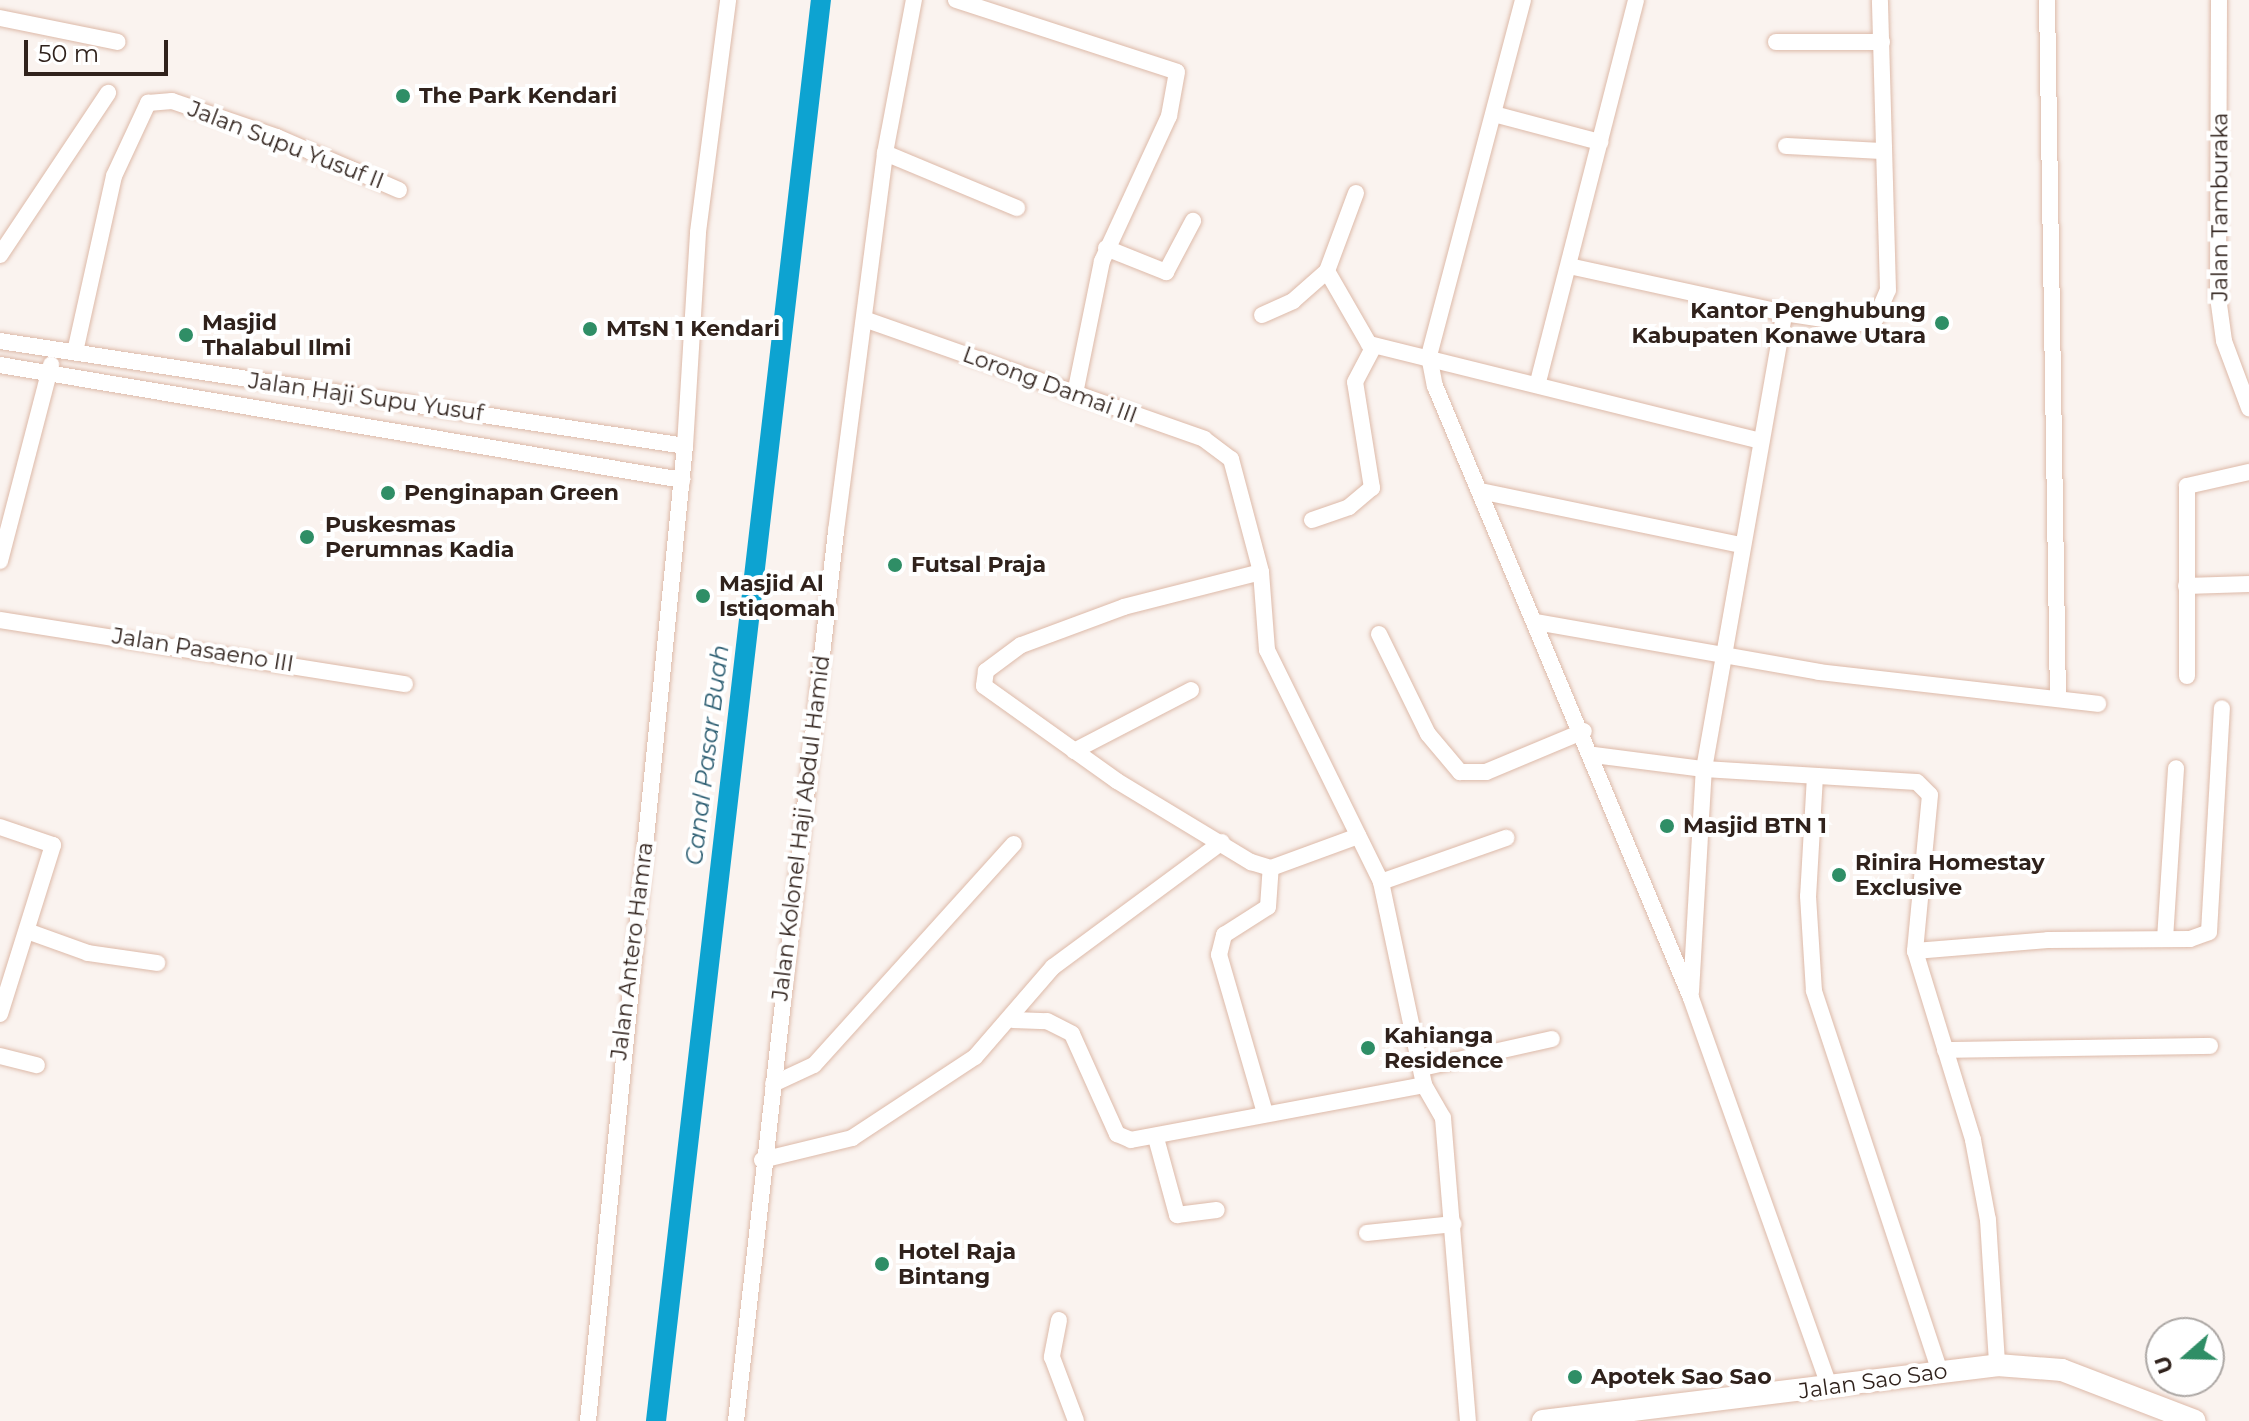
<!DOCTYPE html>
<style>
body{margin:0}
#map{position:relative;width:2249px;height:1421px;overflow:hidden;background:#faf3ef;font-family:Montserrat,sans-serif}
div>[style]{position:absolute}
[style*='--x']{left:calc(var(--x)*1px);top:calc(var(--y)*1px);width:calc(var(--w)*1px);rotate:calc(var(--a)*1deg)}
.canal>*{height:20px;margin:-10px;padding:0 10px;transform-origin:10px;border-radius:10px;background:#0da3d1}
.roads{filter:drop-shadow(0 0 2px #ddbaa9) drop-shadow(0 0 2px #ddbaa9)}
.street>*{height:16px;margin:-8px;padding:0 8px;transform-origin:8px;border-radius:8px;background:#fff}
.secondary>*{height:22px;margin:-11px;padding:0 11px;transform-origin:11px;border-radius:11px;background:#fff}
.dots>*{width:22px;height:22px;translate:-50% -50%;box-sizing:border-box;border:4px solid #fff;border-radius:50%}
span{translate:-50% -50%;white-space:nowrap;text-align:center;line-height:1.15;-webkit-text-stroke:8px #fff;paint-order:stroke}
.poi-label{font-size:22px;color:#30221c;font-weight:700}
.left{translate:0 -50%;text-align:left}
.right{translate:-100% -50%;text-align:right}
.street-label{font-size:22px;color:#30221c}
.water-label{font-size:24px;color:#2c5e72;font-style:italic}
.north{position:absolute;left:2145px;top:1317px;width:80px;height:80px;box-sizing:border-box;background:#fff;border:2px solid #aca7a4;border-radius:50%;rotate:250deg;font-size:22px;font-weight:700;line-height:32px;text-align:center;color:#30221c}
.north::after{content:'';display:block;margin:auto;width:28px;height:36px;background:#2f8e66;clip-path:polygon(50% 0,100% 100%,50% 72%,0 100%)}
.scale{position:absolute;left:24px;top:40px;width:144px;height:36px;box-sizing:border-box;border:4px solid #30221c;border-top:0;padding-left:10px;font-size:24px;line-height:28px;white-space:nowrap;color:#30221c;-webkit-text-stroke:6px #fff;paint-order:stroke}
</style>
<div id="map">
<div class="canal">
<i style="--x:656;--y:1421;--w:1431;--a:-83.38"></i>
</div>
<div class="roads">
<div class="street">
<i style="--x:956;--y:0;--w:232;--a:18"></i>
<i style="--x:1177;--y:72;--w:45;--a:100.3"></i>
<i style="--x:1169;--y:116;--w:160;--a:114.8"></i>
<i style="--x:1102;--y:261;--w:136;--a:101.5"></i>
<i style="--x:1523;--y:0;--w:368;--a:104.8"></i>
<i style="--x:1429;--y:356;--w:31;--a:79"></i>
<i style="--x:1435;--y:386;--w:663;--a:67.3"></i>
<i style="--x:1691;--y:998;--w:414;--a:70.4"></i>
<i style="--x:2047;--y:0;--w:698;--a:89.1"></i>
<i style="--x:2219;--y:0;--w:297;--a:90.2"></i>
<i style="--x:2218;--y:297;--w:44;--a:82.2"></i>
<i style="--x:2224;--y:341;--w:72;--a:69.5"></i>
<i style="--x:0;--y:18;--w:120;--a:11.5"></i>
<i style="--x:1776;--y:42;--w:106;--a:0"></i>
<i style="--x:1494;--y:114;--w:110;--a:14.8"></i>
<i style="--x:1786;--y:146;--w:97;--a:3"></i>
<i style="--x:885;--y:153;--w:143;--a:22.6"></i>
<i style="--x:1356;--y:193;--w:83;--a:110.4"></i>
<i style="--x:1327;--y:271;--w:84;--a:60.1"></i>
<i style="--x:1369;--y:344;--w:404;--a:13.9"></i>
<i style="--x:1106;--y:248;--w:65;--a:21.8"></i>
<i style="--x:1166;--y:272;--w:58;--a:-62.1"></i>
<i style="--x:0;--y:255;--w:195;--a:-56.3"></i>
<i style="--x:1569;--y:266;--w:220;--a:12.3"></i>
<i style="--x:1784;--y:313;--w:73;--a:8.7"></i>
<i style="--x:1856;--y:324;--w:21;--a:-17"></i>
<i style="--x:1876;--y:318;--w:30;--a:-67"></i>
<i style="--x:1888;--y:290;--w:290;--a:-91.6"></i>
<i style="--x:1262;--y:315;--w:34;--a:-24"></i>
<i style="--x:1293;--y:301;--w:45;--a:-41.4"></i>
<i style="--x:864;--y:319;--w:361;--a:19.4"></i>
<i style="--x:1204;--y:439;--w:34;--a:37"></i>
<i style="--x:1231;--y:459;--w:117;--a:75.1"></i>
<i style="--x:1261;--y:572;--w:78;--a:85.6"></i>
<i style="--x:1267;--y:650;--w:258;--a:63.8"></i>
<i style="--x:1381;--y:882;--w:208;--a:78"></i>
<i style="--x:1424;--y:1085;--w:38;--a:60"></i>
<i style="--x:1443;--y:1118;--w:304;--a:85.3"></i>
<i style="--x:0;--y:341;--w:693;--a:8.71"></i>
<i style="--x:75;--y:352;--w:180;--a:-77.5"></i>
<i style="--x:114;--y:176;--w:81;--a:-65"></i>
<i style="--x:148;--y:103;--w:24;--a:-5"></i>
<i style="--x:172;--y:101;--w:111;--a:18.9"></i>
<i style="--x:277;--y:137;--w:133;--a:23.5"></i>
<i style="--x:0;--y:365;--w:692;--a:9.57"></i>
<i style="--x:1538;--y:382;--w:394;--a:-75.6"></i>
<i style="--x:1480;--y:491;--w:267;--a:11.7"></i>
<i style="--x:1312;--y:520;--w:39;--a:-19"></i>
<i style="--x:1349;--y:507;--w:30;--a:-40"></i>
<i style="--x:1372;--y:488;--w:107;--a:-99.1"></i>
<i style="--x:1355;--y:382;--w:41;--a:-62.2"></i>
<i style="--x:0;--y:561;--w:203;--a:-75.4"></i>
<i style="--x:1261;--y:572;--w:141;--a:165.7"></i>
<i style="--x:1124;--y:607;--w:110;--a:159.7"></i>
<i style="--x:1021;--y:645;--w:44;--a:143.4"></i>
<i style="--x:986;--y:671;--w:15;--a:98"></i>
<i style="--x:984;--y:686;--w:163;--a:35.5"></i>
<i style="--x:1117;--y:781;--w:157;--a:31.2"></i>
<i style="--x:1251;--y:862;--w:21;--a:17"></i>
<i style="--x:1271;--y:868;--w:93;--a:-20.2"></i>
<i style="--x:2186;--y:586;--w:63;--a:-1.8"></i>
<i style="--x:0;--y:620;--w:410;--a:9"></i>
<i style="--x:1536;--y:622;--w:287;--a:10"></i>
<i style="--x:1819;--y:672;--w:281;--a:6.5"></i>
<i style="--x:1379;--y:634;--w:111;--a:63.9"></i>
<i style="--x:1428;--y:734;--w:50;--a:49.9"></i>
<i style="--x:1460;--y:772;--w:26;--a:0"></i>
<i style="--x:1486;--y:772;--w:106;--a:-22.7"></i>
<i style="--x:2187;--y:676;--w:190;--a:-90"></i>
<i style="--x:2187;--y:486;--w:64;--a:-12.7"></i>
<i style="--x:1074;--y:751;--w:132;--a:-27.5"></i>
<i style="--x:1594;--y:755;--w:111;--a:7.3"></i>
<i style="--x:1704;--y:769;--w:213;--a:3.5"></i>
<i style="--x:1917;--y:782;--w:18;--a:45"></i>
<i style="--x:1930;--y:795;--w:157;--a:95.5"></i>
<i style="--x:1915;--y:951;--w:198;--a:72.9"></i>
<i style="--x:1973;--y:1140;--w:81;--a:79.4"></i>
<i style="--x:1988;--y:1220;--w:145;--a:86.4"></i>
<i style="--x:1815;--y:776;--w:120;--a:93.3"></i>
<i style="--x:1808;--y:896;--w:95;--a:86.4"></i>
<i style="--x:1814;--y:991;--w:401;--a:71.7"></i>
<i style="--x:0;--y:827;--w:56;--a:18.8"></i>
<i style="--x:53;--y:845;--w:177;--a:107.4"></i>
<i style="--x:1381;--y:882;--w:133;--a:-19.4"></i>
<i style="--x:27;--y:931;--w:65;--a:19.8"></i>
<i style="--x:88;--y:953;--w:70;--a:8.2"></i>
<i style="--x:2165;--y:939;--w:171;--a:-86.3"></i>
<i style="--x:1915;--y:951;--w:133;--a:-4.7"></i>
<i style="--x:2048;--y:940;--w:142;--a:-0.4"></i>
<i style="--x:2190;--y:939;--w:20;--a:-20"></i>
<i style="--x:2209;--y:932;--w:224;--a:-86.7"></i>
<i style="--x:1691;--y:992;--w:223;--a:-86.7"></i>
<i style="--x:1704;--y:769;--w:463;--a:-80"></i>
<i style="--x:1013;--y:1020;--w:34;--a:2"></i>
<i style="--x:1047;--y:1021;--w:28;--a:27"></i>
<i style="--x:1072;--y:1034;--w:110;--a:65.8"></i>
<i style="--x:1117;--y:1134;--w:15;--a:23"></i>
<i style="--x:1131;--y:1140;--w:298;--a:-10.6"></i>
<i style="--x:1945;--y:1050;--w:265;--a:-0.9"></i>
<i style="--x:0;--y:1056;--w:38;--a:14"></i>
<i style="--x:1422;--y:1068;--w:133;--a:-12.6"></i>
<i style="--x:773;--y:1084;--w:45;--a:-24.9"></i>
<i style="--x:814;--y:1065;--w:298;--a:-47.9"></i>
<i style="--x:1265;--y:1113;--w:165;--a:-106.2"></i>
<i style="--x:1219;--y:955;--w:21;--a:-76"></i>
<i style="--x:1224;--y:935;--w:52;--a:-32.5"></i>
<i style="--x:1268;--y:907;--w:39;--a:-86"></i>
<i style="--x:1156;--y:1138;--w:80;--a:74.7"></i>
<i style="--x:1177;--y:1215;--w:40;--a:-7.1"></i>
<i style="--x:762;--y:1160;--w:93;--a:-13.7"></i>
<i style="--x:852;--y:1138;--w:147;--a:-33.4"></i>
<i style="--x:975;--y:1057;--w:119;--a:-49.1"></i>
<i style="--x:1053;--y:967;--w:210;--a:-36.5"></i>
<i style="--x:1367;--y:1233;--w:87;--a:-5.9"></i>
<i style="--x:1059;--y:1320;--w:38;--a:101"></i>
<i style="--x:1052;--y:1357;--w:68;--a:69.4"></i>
<i style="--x:588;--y:1421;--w:980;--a:-84.32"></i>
<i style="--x:685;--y:446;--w:214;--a:-86.5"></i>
<i style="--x:698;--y:232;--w:234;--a:-82.6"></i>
<i style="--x:736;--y:1421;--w:896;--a:-83.59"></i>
<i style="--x:836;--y:531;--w:381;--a:-82.6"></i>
<i style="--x:885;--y:153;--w:156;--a:-79.3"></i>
</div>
<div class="secondary">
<i style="--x:1543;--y:1421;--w:457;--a:-7"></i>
<i style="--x:1997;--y:1365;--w:65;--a:4.4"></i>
<i style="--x:2062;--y:1370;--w:142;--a:21"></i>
</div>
</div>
<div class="dots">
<i style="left:403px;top:96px;background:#2f8e66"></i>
<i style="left:1942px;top:323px;background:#2f8e66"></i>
<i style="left:590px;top:329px;background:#2f8e66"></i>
<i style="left:186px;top:335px;background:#2f8e66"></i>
<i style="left:388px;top:493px;background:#2f8e66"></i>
<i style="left:307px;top:537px;background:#2f8e66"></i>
<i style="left:895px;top:565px;background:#2f8e66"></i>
<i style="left:703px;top:596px;background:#2f8e66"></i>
<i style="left:1667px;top:826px;background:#2f8e66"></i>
<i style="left:1839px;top:875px;background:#2f8e66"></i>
<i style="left:1368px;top:1048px;background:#2f8e66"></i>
<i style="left:882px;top:1264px;background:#2f8e66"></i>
<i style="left:1575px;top:1377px;background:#2f8e66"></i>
</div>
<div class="poi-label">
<span class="left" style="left:419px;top:96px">The Park Kendari</span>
<span class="right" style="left:1926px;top:323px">Kantor Penghubung<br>Kabupaten Konawe Utara</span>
<span class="left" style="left:202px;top:335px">Masjid<br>Thalabul Ilmi</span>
<span class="left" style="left:606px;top:329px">MTsN 1 Kendari</span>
<span class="left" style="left:404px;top:493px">Penginapan Green</span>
<span class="left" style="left:325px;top:537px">Puskesmas<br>Perumnas Kadia</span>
<span class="left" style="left:911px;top:565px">Futsal Praja</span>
<span class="left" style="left:719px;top:596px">Masjid Al<br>Istiqomah</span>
<span class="left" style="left:1683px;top:826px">Masjid BTN 1</span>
<span class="left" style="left:1855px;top:875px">Rinira Homestay<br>Exclusive</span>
<span class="left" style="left:1384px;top:1048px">Kahianga<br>Residence</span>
<span class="left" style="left:898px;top:1264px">Hotel Raja<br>Bintang</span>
<span class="left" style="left:1591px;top:1377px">Apotek Sao Sao</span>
</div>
<div class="street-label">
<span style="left:286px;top:145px;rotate:21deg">Jalan Supu Yusuf II</span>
<span style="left:2220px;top:207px;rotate:-90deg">Jalan Tamburaka</span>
<span style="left:1050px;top:385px;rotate:20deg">Lorong Damai III</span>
<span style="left:366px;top:397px;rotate:8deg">Jalan Haji Supu Yusuf</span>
<span style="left:203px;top:650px;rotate:9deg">Jalan Pasaeno III</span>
<span style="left:801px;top:828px;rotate:-83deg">Jalan Kolonel Haji Abdul Hamid</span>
<span style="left:632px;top:951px;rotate:-83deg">Jalan Antero Hamra</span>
<span style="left:1873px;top:1381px;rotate:-8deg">Jalan Sao Sao</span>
</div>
<div class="water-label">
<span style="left:707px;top:755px;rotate:-83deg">Canal Pasar Buah</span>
</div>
<div class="north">U</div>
<div class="scale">50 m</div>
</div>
